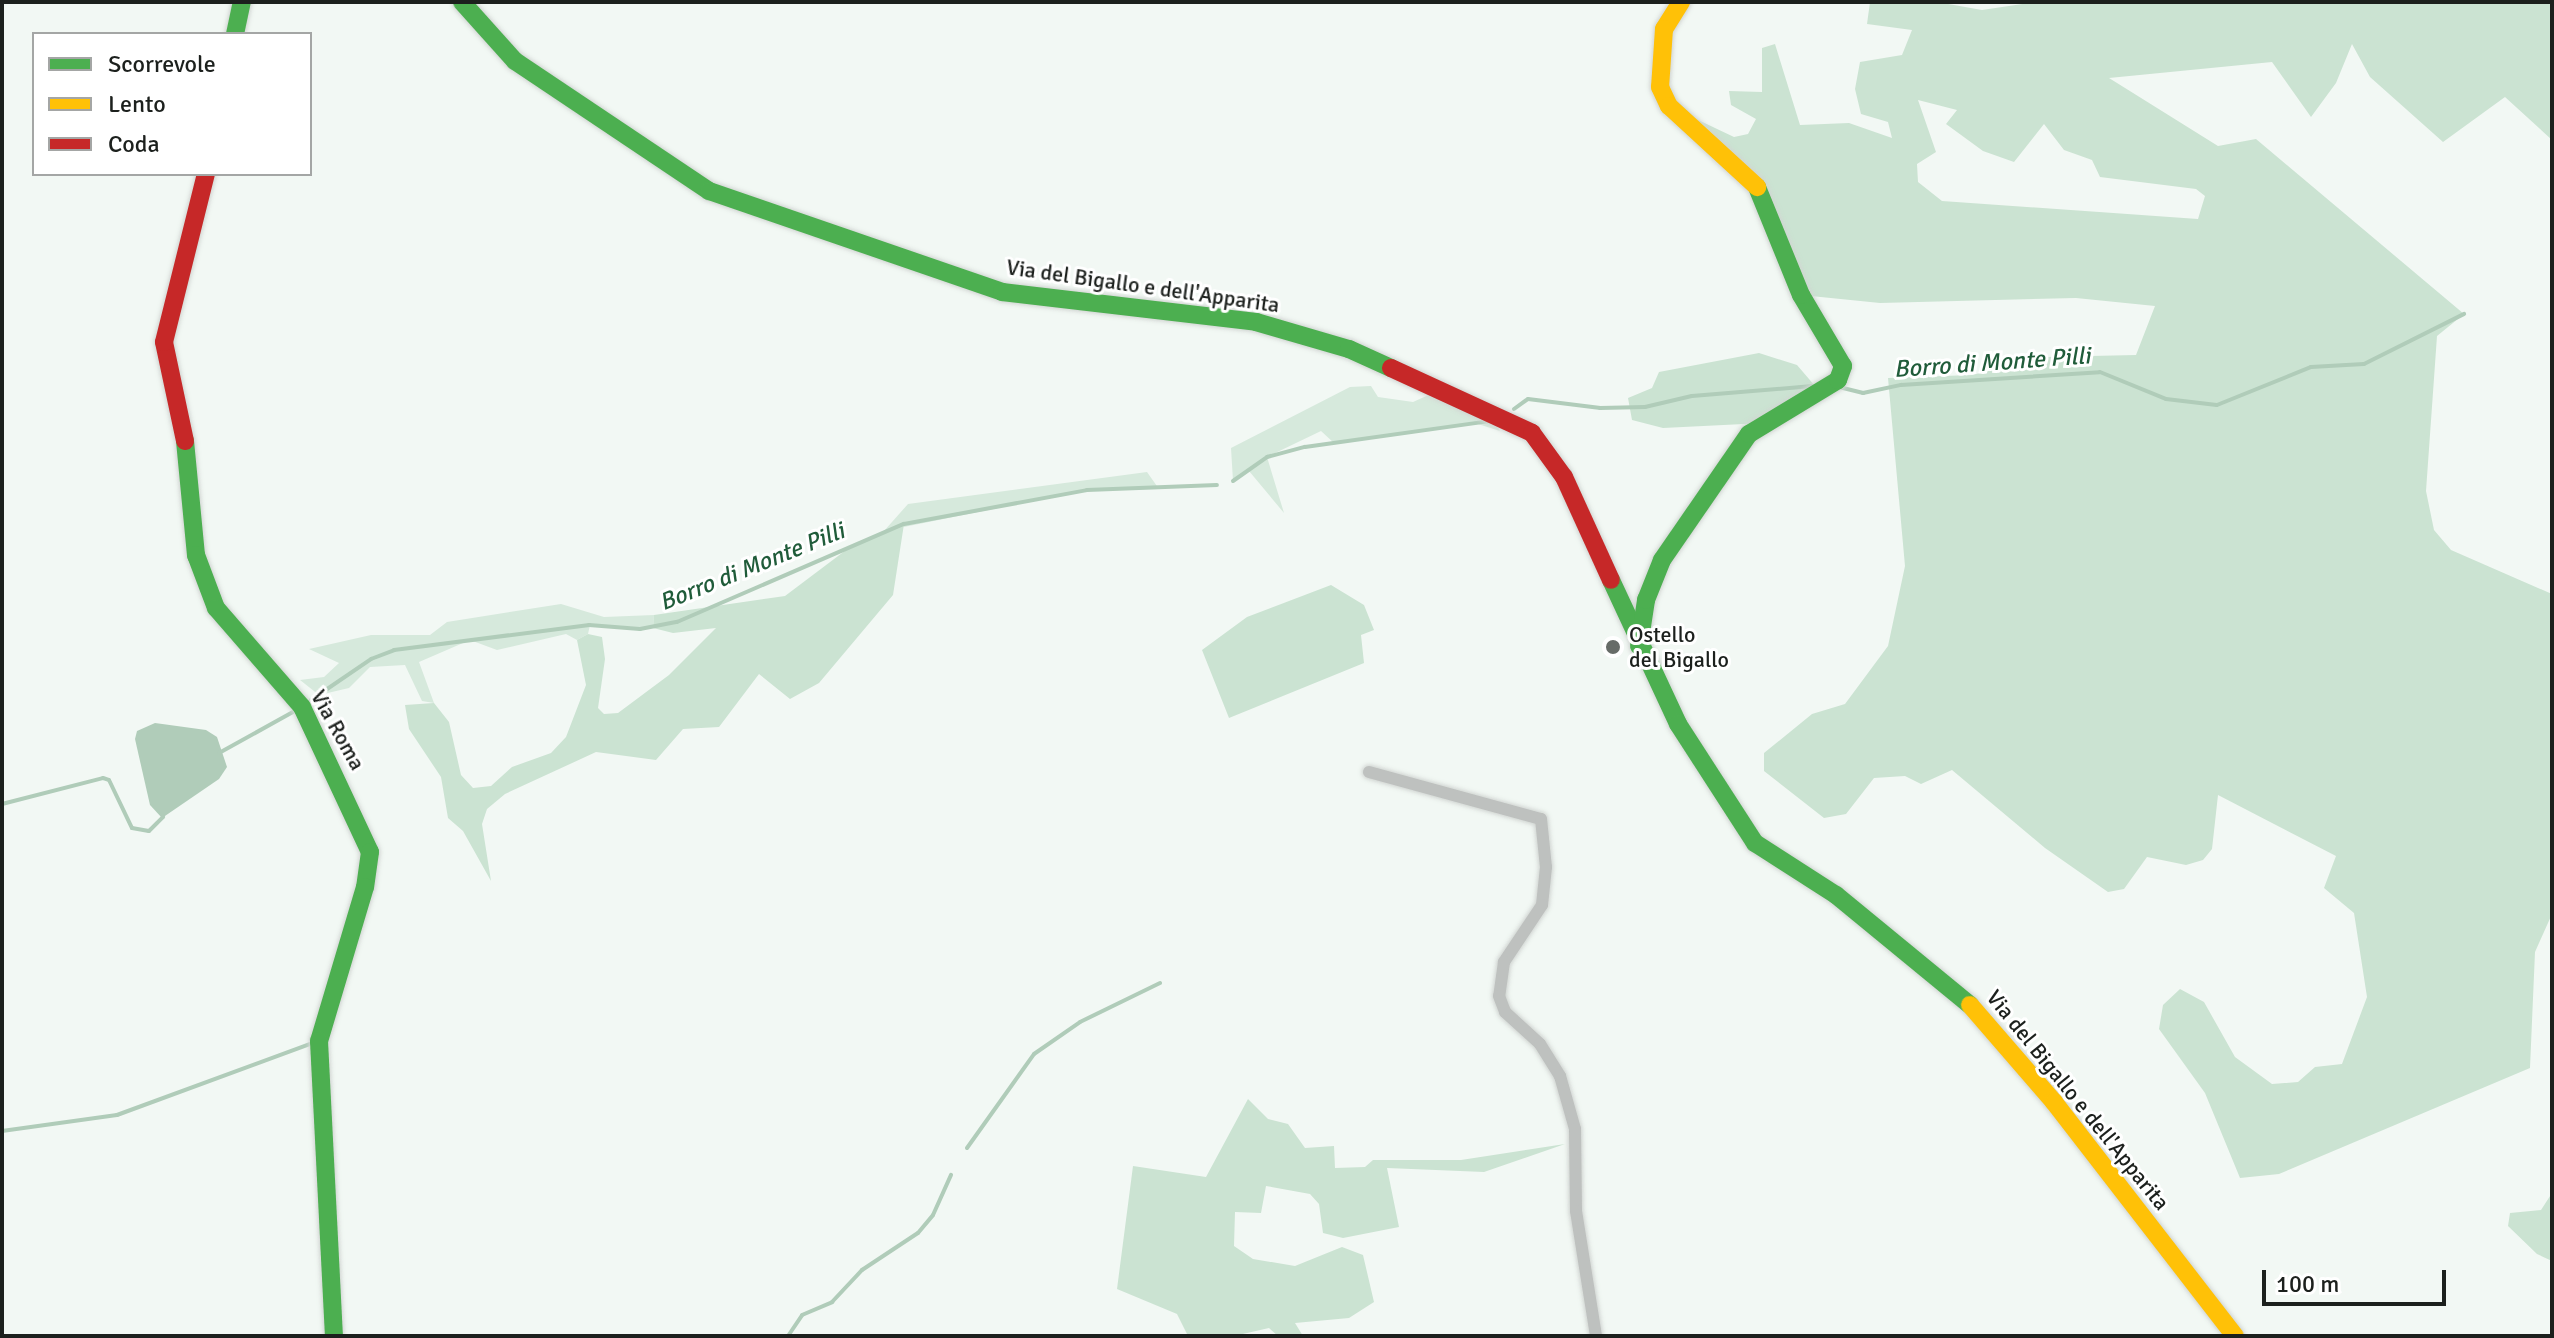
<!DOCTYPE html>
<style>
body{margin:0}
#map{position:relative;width:2554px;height:1338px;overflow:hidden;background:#f2f8f4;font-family:Signika,sans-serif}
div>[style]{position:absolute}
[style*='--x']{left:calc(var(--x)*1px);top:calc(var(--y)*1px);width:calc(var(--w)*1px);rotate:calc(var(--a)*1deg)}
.green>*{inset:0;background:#d6e9dc}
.forest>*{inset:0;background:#cbe3d2}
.water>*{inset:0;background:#b0ccb9}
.stream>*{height:4px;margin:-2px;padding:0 2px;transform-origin:2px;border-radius:2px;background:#b0ccb9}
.roads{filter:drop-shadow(0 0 2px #d1d5d2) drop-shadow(0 0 2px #d1d5d2)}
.street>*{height:12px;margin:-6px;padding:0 6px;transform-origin:6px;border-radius:6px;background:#bec1bf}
.fast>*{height:18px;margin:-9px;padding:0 9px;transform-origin:9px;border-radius:9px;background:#4caf50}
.slow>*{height:18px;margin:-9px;padding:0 9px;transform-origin:9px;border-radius:9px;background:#ffc107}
.jam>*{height:18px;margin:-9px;padding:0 9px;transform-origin:9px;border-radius:9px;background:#c62828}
.dots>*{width:22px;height:22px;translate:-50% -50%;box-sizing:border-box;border:4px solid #fff;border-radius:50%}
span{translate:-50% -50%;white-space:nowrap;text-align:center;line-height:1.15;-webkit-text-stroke:6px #fff;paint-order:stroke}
.street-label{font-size:22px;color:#1c201d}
.poi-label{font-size:22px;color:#1c201d}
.left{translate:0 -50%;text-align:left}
.water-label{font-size:24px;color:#205c3a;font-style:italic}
.frame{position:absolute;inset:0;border:4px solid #1c201d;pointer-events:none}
.legend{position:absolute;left:32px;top:32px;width:280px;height:144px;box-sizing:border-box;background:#fff;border:2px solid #a4a6a5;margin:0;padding:10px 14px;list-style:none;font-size:24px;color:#1c201d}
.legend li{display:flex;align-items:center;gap:16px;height:40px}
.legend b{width:40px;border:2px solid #a4a6a5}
.scale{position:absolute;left:2262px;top:1270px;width:184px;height:36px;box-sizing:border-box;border:4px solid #1c201d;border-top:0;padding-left:10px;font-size:24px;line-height:28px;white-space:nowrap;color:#1c201d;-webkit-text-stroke:6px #fff;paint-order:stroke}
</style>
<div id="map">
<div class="green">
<i style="clip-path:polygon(1371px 386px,1378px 397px,1413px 402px,1433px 393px,1495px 423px,1500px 431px,1478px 424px,1334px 443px,1321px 431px,1267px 457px,1284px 513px,1249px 471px,1233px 481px,1231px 448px,1350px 387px)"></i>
<i style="clip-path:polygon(1147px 472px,1159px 489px,1087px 490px,884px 531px,908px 504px)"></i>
<i style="clip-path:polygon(561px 604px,604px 617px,654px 615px,653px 628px,590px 625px,588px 634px,577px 640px,566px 634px,497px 650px,470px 640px,419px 662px,434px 703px,422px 701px,405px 665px,370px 667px,349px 688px,319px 695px,300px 680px,324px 677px,339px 663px,309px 649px,371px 635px,430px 635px,447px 622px)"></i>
</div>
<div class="forest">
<i style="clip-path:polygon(evenodd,1870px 2px,1937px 2px,1982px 10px,2036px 2px,2552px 2px,2552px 140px,2505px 97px,2443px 142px,2370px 77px,2352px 44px,2336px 83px,2311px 117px,2272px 62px,2109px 78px,2218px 146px,2256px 139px,2464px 314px,2437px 336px,2426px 491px,2434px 530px,2451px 550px,2552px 594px,2552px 914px,2535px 952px,2530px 1068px,2279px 1174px,2240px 1178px,2205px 1093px,2159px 1029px,2163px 1005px,2180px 989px,2204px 1002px,2235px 1057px,2272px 1084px,2298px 1082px,2315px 1067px,2342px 1064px,2367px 997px,2354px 913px,2324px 888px,2336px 856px,2218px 795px,2212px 849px,2203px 860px,2186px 865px,2147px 857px,2124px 889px,2108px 892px,2045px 848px,1952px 770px,1921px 784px,1905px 776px,1874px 778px,1846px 814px,1824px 818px,1764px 771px,1764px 753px,1812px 714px,1845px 704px,1888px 646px,1905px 566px,1888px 378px,1972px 375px,2045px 357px,2136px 355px,2155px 306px,2076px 298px,1880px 303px,1801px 295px,1763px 192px,1696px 119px,1734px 137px,1748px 134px,1756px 119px,1731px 105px,1729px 91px,1762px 92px,1762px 48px,1775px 44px,1800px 125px,1849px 123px,1892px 138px,1888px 122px,1861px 114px,1855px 89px,1860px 62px,1902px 55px,1912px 30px,1867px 24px,1870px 2px,1918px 100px,1957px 110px,1946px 124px,1983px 151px,2014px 162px,2044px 124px,2064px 150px,2092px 160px,2100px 177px,2196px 189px,2205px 196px,2198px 219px,1942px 201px,1918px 182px,1917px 164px,1936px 152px,1918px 100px)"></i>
<i style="clip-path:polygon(1759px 353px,1797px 365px,1815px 386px,1764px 423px,1663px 428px,1632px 420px,1628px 398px,1652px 388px,1659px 372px)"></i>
<i style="clip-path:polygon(904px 524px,893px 595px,819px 683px,790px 699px,759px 674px,719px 727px,683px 729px,656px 760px,596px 752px,505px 794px,487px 809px,482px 824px,491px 881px,463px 831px,448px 818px,441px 777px,409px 729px,405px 705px,434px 703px,449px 722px,461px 775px,473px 788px,491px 786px,512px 767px,551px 753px,566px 737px,586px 685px,577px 640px,588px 634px,602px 637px,605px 659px,598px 708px,604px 714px,618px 713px,669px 675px,716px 628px,673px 633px,653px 628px,654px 615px,785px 596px,850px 547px)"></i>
<i style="clip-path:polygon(1331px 585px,1364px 605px,1374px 630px,1361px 635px,1364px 663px,1229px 718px,1202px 650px,1247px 617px)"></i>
<i style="clip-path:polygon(1248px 1099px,1268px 1119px,1288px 1124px,1305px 1148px,1334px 1146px,1335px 1168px,1365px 1167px,1373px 1160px,1461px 1160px,1565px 1144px,1484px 1172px,1387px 1168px,1399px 1227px,1343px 1238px,1323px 1233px,1319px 1204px,1310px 1194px,1266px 1186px,1261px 1213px,1235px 1212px,1234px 1246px,1253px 1259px,1295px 1266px,1342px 1247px,1363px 1255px,1374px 1302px,1349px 1318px,1295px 1323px,1303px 1336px,1278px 1336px,1269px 1328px,1234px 1336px,1188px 1336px,1177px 1314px,1117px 1289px,1133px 1166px,1206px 1177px)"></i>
<i style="clip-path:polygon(2552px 1193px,2552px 1261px,2537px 1254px,2508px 1226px,2510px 1213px,2541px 1210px)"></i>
</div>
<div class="water">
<i style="clip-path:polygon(155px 723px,206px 730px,217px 737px,227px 767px,219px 779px,162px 818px,150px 805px,135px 739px,137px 731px)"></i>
</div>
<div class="stream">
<i style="--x:1839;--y:387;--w:25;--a:14"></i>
<i style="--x:1863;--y:393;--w:39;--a:-12"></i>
<i style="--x:1901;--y:385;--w:199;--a:-3.7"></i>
<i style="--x:2100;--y:372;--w:71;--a:22.2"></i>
<i style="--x:2166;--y:399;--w:51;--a:6.7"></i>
<i style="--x:2217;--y:405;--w:101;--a:-22"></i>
<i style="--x:2311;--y:367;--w:53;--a:-3.2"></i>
<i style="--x:2364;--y:364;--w:112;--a:-26.6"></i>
<i style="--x:1514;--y:409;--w:17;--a:-36"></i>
<i style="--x:1528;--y:399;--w:73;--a:7.1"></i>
<i style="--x:1600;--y:408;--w:45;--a:-1.3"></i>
<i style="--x:1645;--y:407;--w:48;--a:-13.2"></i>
<i style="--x:1692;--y:396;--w:121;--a:-4.7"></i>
<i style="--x:1233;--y:481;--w:42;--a:-35.2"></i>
<i style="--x:1267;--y:457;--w:39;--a:-15"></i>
<i style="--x:1305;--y:447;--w:186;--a:-8"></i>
<i style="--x:311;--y:700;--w:73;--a:-34.3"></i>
<i style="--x:371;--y:659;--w:25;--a:-21"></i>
<i style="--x:394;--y:650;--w:197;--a:-7.3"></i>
<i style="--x:589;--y:625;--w:51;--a:4.5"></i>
<i style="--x:640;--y:629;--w:38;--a:-11"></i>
<i style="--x:677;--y:622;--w:247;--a:-23.4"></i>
<i style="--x:904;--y:524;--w:186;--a:-10.5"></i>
<i style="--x:1087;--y:490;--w:130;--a:-2.2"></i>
<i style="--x:219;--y:753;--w:85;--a:-29"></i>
<i style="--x:2;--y:804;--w:104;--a:-14.4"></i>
<i style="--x:103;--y:778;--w:6;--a:18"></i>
<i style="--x:109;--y:780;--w:53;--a:64.4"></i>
<i style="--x:132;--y:828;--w:17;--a:10"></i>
<i style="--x:149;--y:831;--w:20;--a:-45"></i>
<i style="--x:2;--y:1131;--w:116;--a:-7.9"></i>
<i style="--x:117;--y:1115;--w:211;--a:-20.2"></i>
<i style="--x:967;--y:1148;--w:115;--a:-54.5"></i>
<i style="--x:1034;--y:1054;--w:56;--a:-34.8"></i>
<i style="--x:1080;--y:1022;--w:89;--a:-26"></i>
<i style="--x:788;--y:1336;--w:25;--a:-56"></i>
<i style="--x:802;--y:1315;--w:33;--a:-23"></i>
<i style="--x:832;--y:1302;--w:44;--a:-46.8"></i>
<i style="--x:862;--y:1270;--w:67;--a:-33.5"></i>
<i style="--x:918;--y:1233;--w:23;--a:-50"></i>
<i style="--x:933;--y:1215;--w:44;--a:-65.8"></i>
</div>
<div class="roads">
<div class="street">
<i style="--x:1369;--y:772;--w:178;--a:15.3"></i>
<i style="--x:1541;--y:819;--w:48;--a:84.1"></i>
<i style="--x:1546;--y:867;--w:38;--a:96"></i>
<i style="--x:1542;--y:905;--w:69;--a:123.7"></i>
<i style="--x:1504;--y:962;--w:34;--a:98"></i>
<i style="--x:1499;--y:996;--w:17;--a:69"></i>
<i style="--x:1505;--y:1012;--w:47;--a:42.4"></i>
<i style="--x:1540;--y:1044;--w:38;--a:58"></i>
<i style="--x:1560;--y:1076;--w:55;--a:74.2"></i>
<i style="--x:1575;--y:1129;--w:82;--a:89.3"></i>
<i style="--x:1576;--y:1211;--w:127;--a:80.9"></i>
</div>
<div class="fast">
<i style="--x:462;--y:2;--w:79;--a:48.1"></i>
<i style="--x:515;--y:61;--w:234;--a:33.8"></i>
<i style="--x:709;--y:191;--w:310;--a:19"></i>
<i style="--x:1002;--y:292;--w:256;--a:6.7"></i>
<i style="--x:1256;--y:322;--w:97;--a:16.2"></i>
<i style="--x:1349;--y:349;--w:46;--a:24.3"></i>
<i style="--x:235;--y:34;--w:33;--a:-78"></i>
<i style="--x:185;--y:441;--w:115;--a:84.5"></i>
<i style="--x:196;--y:555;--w:57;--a:69.3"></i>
<i style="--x:216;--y:608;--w:131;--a:49"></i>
<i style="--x:302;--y:707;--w:160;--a:64.9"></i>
<i style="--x:370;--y:852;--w:35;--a:98"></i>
<i style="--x:365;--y:887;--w:161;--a:106.6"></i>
<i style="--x:319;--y:1041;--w:295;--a:87.1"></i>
<i style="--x:1611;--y:580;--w:159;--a:65"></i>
<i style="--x:1678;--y:724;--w:142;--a:57.1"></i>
<i style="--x:1755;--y:843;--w:96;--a:32.7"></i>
<i style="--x:1836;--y:895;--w:173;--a:39.4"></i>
<i style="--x:1639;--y:646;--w:47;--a:-81.3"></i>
<i style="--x:1646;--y:600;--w:43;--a:-68.2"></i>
<i style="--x:1662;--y:560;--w:153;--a:-55.4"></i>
<i style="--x:1749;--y:434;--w:104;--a:-31.2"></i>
<i style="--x:1838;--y:380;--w:15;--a:-70"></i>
<i style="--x:1843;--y:366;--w:82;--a:-120.6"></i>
<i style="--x:1801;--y:295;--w:117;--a:-112.2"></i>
</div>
<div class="slow">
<i style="--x:1681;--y:2;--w:32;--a:122"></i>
<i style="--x:1664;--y:29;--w:58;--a:93.9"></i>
<i style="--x:1660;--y:87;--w:21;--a:65"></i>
<i style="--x:1669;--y:106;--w:120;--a:42.6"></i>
<i style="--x:1970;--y:1005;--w:128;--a:49.1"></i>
<i style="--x:2054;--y:1102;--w:296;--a:52.3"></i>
</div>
<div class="jam">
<i style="--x:1391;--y:368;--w:155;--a:24.7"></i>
<i style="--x:1532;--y:433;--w:54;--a:54"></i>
<i style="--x:1564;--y:477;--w:113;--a:65.5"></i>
<i style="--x:185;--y:441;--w:101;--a:-102"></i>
<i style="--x:164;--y:342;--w:173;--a:-76"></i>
</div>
</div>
<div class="dots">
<i style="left:1613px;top:647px;background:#676c68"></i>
</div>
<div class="street-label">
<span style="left:1143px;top:286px;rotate:8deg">Via del Bigallo e dell'Apparita</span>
<span style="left:338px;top:730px;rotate:61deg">Via Roma</span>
<span style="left:2078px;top:1100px;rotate:51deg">Via del Bigallo e dell'Apparita</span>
</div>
<div class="poi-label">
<span class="left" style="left:1629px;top:647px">Ostello<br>del Bigallo</span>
</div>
<div class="water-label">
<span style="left:1992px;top:363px;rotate:-4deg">Borro di Monte Pilli</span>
<span style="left:752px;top:567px;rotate:-22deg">Borro di Monte Pilli</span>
</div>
<div class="frame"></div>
<ul class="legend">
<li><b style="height:10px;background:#4caf50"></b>Scorrevole</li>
<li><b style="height:10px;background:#ffc107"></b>Lento</li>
<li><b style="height:10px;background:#c62828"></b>Coda</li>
</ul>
<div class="scale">100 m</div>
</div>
